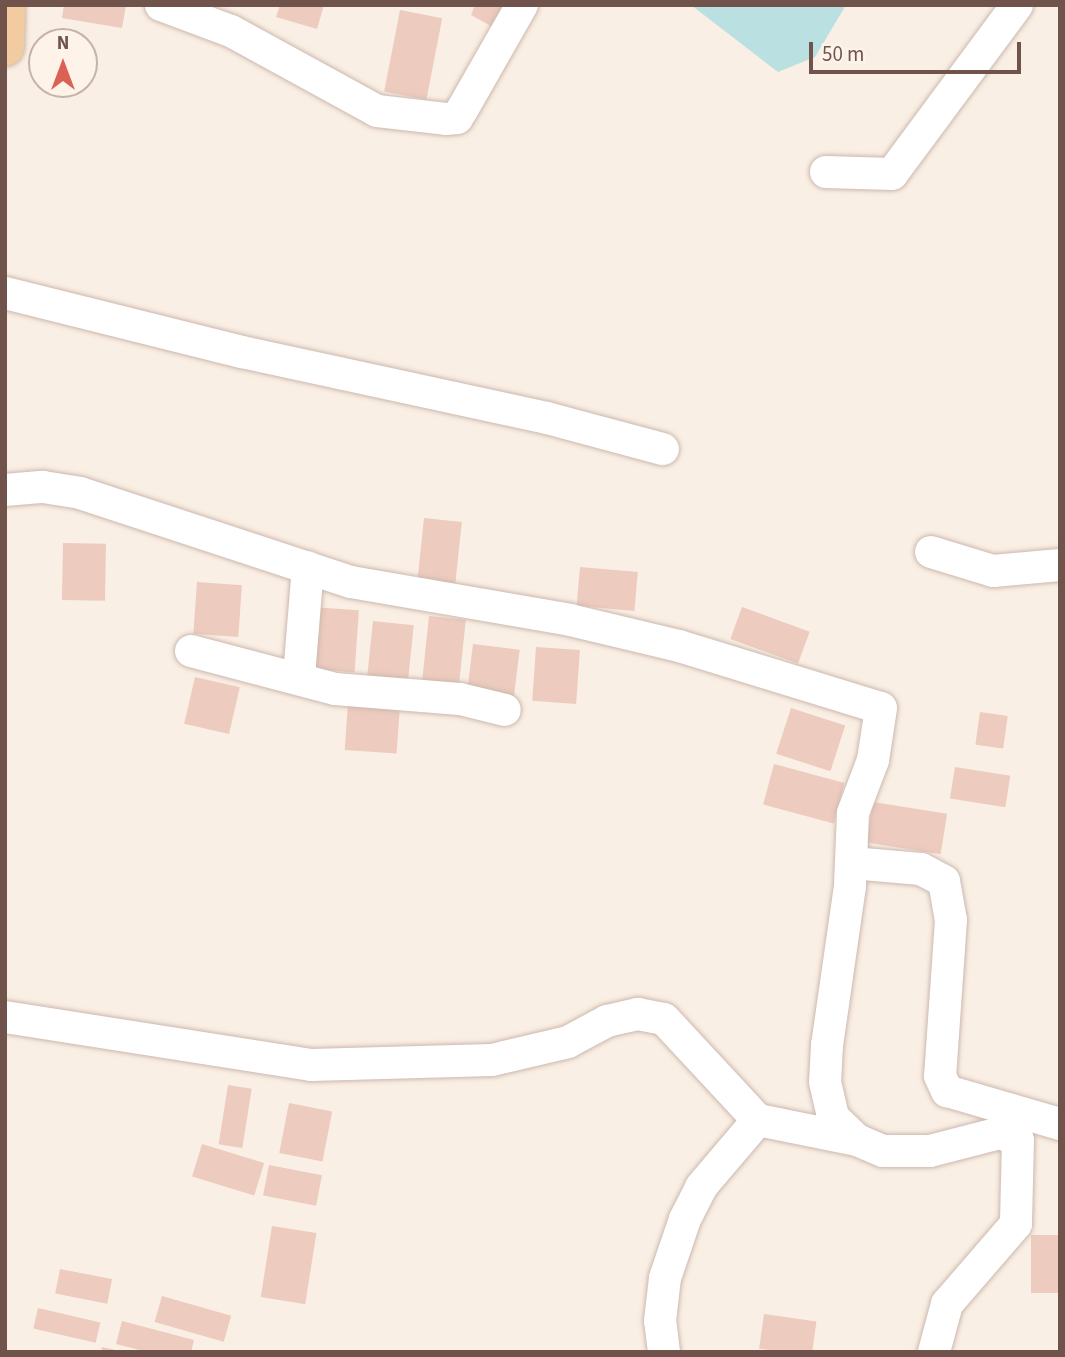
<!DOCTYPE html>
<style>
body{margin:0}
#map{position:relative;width:1065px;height:1357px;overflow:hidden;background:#faefe4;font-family:"Source Sans 3",sans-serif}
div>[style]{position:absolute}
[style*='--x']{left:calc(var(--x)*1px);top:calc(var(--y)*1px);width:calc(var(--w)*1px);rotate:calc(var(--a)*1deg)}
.water>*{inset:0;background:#bae0e1}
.building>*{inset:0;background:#edcbbe;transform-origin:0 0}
.roads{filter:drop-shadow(0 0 2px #ccb8ae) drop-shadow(0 0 2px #ccb8ae)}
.street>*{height:32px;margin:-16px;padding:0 16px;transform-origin:16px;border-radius:16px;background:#fff}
.primary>*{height:38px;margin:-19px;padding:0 19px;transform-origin:19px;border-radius:19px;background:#f3cba1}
span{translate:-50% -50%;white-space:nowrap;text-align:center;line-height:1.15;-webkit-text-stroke:5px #fdf3e9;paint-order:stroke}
.frame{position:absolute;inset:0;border:7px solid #70544c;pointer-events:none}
.north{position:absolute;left:28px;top:28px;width:70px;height:70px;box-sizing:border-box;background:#fdf3e9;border:2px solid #c5b3aa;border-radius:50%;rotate:0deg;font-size:19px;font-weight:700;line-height:28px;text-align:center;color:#70544c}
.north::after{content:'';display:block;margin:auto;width:24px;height:32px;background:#da6153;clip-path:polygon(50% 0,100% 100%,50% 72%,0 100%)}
.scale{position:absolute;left:809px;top:42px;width:212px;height:32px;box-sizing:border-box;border:4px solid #70544c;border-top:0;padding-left:9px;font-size:21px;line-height:24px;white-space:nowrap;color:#70544c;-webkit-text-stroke:5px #fdf3e9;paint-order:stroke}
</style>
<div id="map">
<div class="water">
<i style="clip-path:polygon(691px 5px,846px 5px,815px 57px,778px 72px)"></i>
</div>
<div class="building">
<i style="clip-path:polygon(64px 5px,126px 5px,122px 28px,62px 18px)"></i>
<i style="clip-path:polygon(280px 5px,324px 5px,317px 29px,276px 17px)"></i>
<i style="clip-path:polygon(475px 5px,516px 5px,500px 31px,471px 15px)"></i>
<i style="left:400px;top:10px;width:43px;height:83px;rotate:11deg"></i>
<i style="left:424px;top:518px;width:38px;height:62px;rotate:6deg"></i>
<i style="left:63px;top:543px;width:43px;height:57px;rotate:1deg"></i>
<i style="left:580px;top:567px;width:58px;height:39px;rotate:5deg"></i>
<i style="left:197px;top:582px;width:45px;height:52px;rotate:4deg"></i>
<i style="left:311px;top:607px;width:48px;height:62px;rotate:4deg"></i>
<i style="left:742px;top:607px;width:72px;height:34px;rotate:20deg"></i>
<i style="left:429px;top:616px;width:37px;height:64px;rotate:6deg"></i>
<i style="left:373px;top:621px;width:41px;height:65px;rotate:6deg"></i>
<i style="left:473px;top:644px;width:47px;height:48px;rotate:7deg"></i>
<i style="left:536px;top:647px;width:44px;height:54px;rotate:4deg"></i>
<i style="left:195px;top:677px;width:46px;height:48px;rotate:13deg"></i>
<i style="left:348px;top:703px;width:52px;height:47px;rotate:4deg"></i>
<i style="left:791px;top:708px;width:57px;height:48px;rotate:18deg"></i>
<i style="left:980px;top:712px;width:28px;height:33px;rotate:8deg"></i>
<i style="left:774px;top:764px;width:73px;height:42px;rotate:15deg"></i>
<i style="left:955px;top:767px;width:56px;height:32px;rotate:9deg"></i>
<i style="left:873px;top:802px;width:75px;height:41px;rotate:9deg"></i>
<i style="left:228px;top:1085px;width:24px;height:60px;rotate:9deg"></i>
<i style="left:289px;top:1103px;width:44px;height:51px;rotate:11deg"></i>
<i style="left:202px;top:1144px;width:65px;height:34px;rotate:17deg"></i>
<i style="left:269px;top:1165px;width:54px;height:31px;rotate:11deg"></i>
<i style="left:272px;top:1226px;width:45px;height:72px;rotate:9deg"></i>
<i style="left:1060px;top:1235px;width:58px;height:29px;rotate:90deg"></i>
<i style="left:60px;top:1269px;width:53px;height:25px;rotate:11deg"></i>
<i style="left:162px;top:1296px;width:72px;height:27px;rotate:16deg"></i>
<i style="left:38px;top:1308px;width:64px;height:21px;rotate:13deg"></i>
<i style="left:764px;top:1314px;width:53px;height:35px;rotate:8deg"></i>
<i style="clip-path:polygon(122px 1321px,194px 1340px,191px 1352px,147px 1352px,116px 1344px)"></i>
<i style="clip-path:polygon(102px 1347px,120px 1351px,120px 1352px,101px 1352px)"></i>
</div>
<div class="roads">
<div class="street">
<i style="--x:161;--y:5;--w:75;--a:20.4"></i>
<i style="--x:231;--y:31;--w:166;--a:28.7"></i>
<i style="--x:377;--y:111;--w:69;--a:6.6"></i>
<i style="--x:446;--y:119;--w:11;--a:-5"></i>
<i style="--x:457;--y:118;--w:9;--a:-58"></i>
<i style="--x:462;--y:110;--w:121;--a:-60.3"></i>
<i style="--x:826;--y:172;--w:66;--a:1.7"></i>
<i style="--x:892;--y:174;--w:210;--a:-53.5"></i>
<i style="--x:5;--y:293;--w:244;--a:14"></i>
<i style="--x:242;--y:352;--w:312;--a:12.2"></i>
<i style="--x:547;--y:418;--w:120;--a:15"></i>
<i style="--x:5;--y:490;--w:38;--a:-5"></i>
<i style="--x:43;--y:487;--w:37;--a:9"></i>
<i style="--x:80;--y:493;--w:285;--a:18.2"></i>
<i style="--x:351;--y:582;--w:222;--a:9.8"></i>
<i style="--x:570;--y:620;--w:112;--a:13.4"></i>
<i style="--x:679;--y:646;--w:211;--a:17.1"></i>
<i style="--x:881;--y:708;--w:53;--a:98.7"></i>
<i style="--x:873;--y:760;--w:57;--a:110.7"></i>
<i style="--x:853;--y:813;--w:73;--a:92.4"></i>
<i style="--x:850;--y:886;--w:161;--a:98.2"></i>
<i style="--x:827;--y:1045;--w:37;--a:93"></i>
<i style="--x:825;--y:1082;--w:36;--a:77"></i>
<i style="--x:833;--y:1117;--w:33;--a:44"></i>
<i style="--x:857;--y:1140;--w:28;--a:23"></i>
<i style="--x:883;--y:1151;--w:47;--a:0"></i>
<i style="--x:930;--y:1151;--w:72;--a:-14.4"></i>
<i style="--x:1000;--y:1133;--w:19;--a:21"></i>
<i style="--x:1018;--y:1140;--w:84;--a:91.4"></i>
<i style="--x:1016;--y:1224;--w:106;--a:130.8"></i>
<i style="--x:947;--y:1304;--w:50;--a:105.2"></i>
<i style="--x:931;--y:552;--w:65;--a:17"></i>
<i style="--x:993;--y:571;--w:67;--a:-5.1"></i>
<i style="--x:191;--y:651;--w:149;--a:14.8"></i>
<i style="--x:335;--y:689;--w:125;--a:4.6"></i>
<i style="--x:460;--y:699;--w:46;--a:13.7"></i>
<i style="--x:299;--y:676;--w:109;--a:-85.3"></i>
<i style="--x:852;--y:863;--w:69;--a:5"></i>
<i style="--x:921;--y:869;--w:26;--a:28"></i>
<i style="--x:944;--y:881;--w:40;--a:80"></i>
<i style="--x:951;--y:920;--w:156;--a:94"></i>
<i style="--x:940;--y:1076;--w:17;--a:65"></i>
<i style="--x:947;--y:1091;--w:118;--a:16.3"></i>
<i style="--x:5;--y:1017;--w:310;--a:8.9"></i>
<i style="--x:311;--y:1065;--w:181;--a:-1.6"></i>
<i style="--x:492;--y:1060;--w:78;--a:-13.3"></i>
<i style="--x:568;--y:1042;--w:44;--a:-28.3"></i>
<i style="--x:607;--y:1021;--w:32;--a:-13"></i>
<i style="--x:638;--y:1014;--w:26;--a:11"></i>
<i style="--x:664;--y:1019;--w:138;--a:47.1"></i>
<i style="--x:758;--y:1120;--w:101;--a:11.4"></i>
<i style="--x:664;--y:1352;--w:31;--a:-97"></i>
<i style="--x:660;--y:1321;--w:43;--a:-83.4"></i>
<i style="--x:665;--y:1278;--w:62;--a:-71.3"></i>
<i style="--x:685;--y:1219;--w:36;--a:-63"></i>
<i style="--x:701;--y:1187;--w:88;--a:-49.6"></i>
</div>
<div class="primary">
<i style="--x:5;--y:47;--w:42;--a:-88.6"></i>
</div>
</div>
<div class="frame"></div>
<div class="north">N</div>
<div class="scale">50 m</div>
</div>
